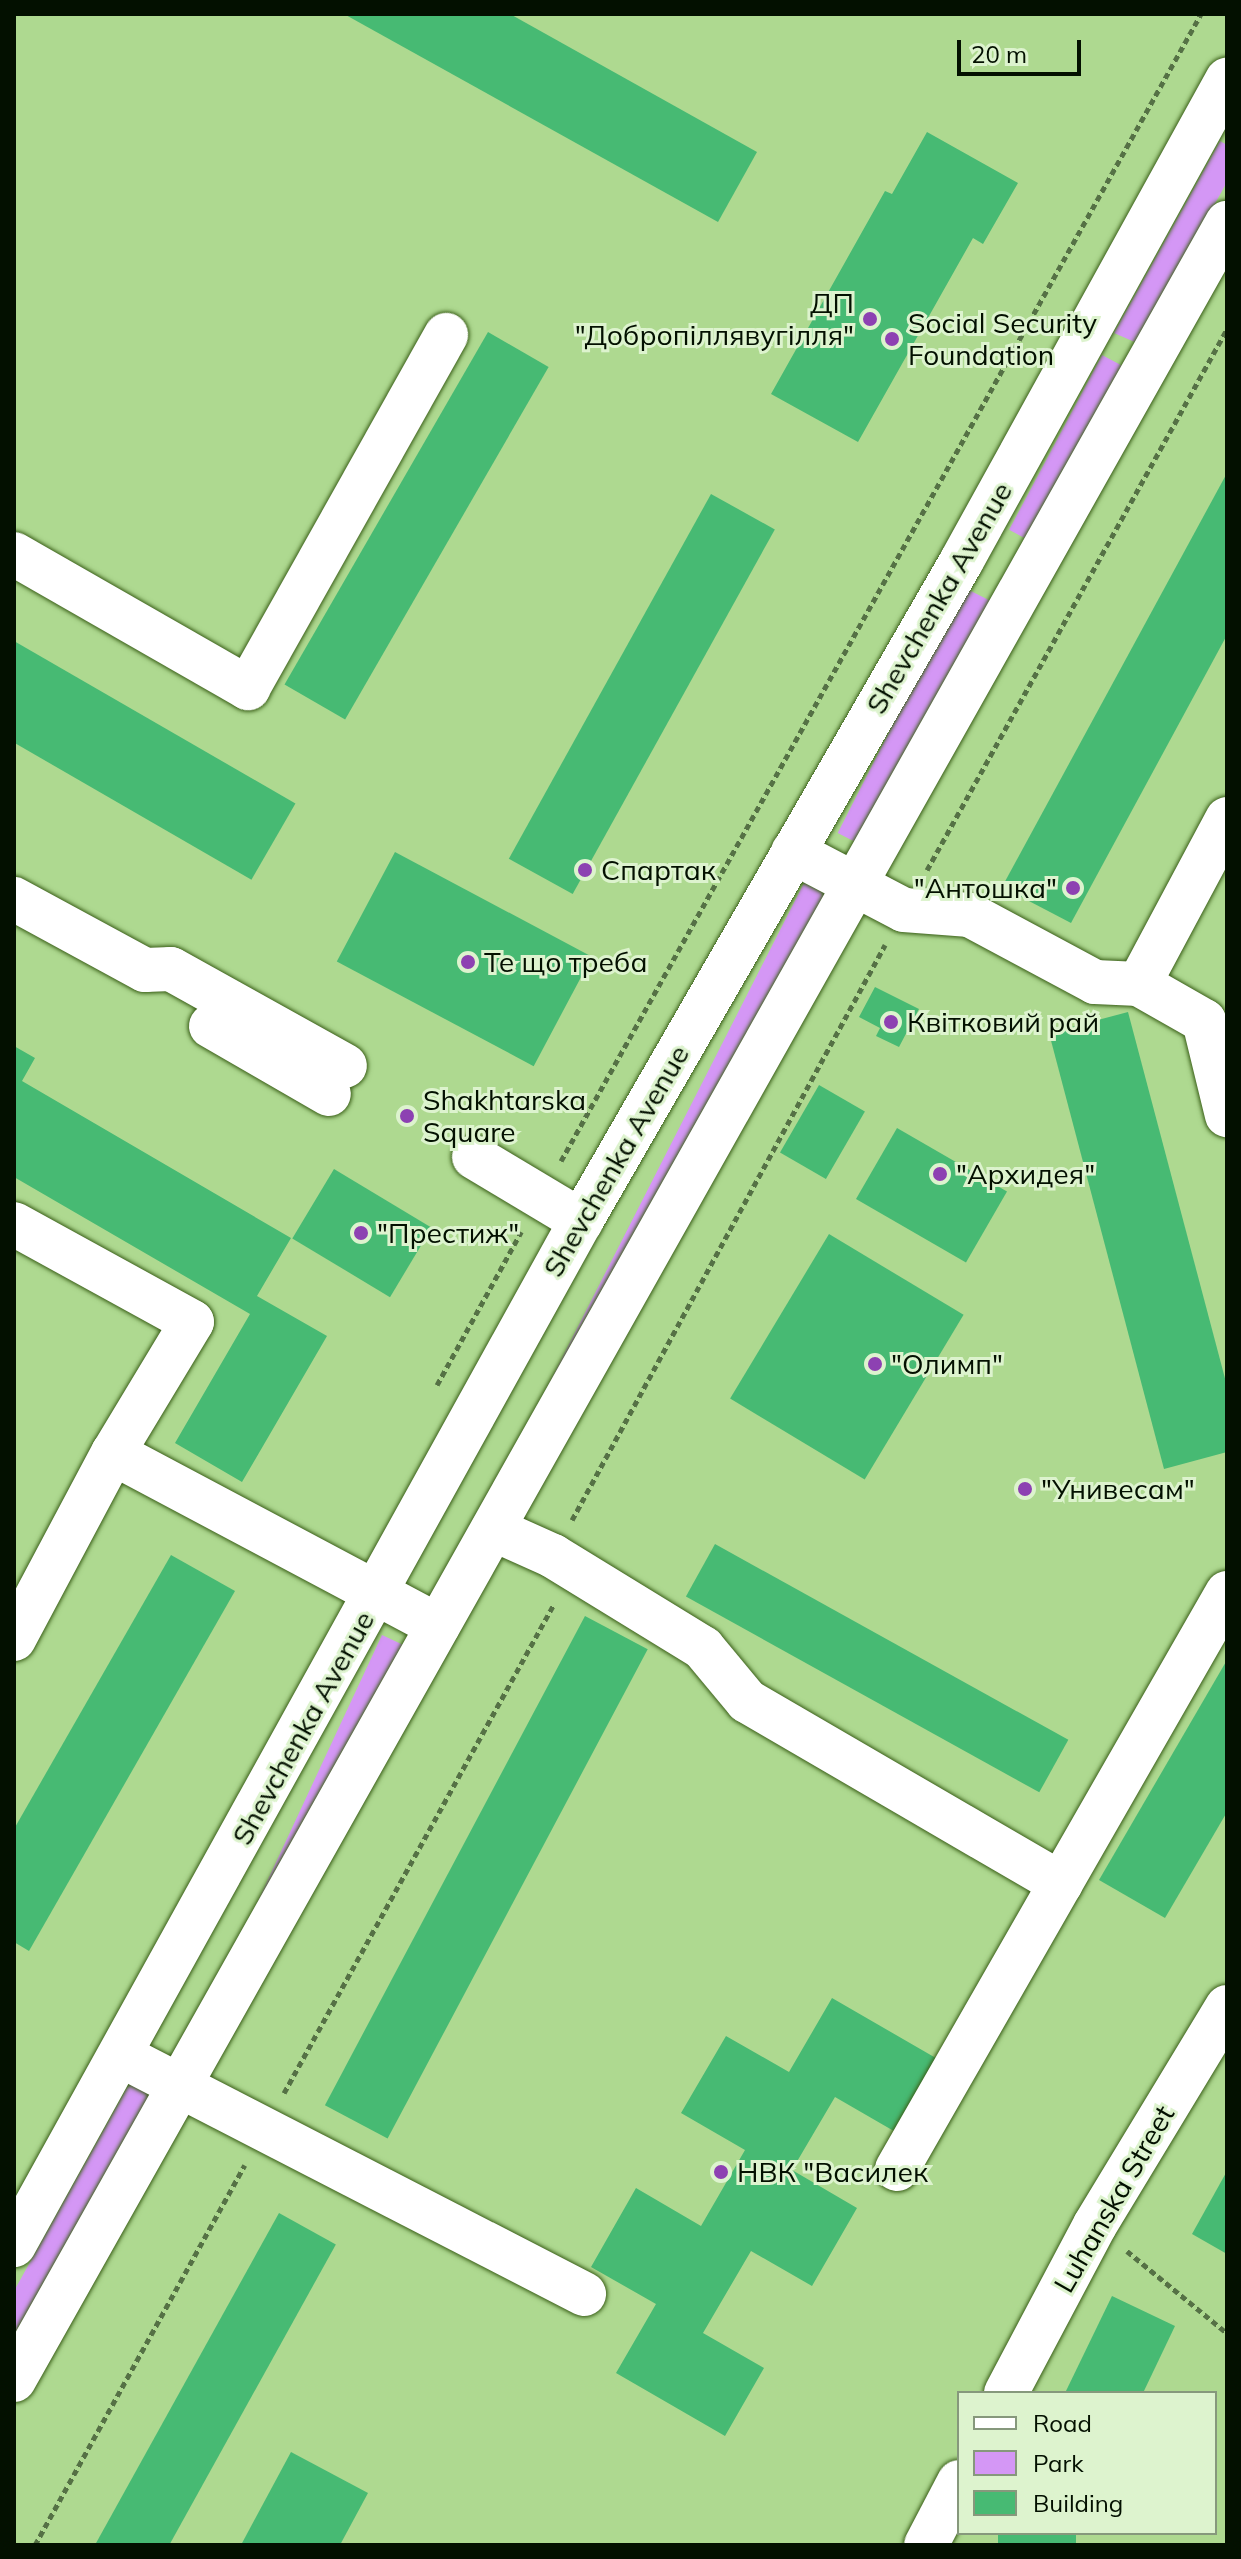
<!DOCTYPE html>
<meta charset="utf-8">
<style>
body{margin:0}
#map{position:relative;width:1241px;height:2559px;overflow:hidden;background:#aed990;font-family:Mulish,sans-serif}
div>[style]{position:absolute}
[style*='--x']{left:calc(var(--x)*1px);top:calc(var(--y)*1px);width:calc(var(--w)*1px);rotate:calc(var(--a)*1deg)}
.green>*{inset:0;background:#d497f5;transform-origin:0 0}
.building>*{inset:0;background:#47ba73;transform-origin:0 0}
.path>*{height:5px;margin-top:-2.5px;transform-origin:0;background:repeating-linear-gradient(90deg,#557145 0 6px,transparent 0 10px)}
.roads{filter:drop-shadow(0 0 2px #3a5f18) drop-shadow(0 0 2px #3a5f18)}
.minor>*{height:44px;margin:-22px;padding:0 22px;transform-origin:22px;border-radius:22px;background:#fff}
.dots>*{width:22px;height:22px;translate:-50% -50%;box-sizing:border-box;border:4px solid #ddf3ce;border-radius:50%}
span{translate:-50% -50%;white-space:nowrap;text-align:center;line-height:1.15;-webkit-text-stroke:6px #ddf3ce;paint-order:stroke}
.poi-label{font-size:28px;color:#031000}
.right{translate:-100% -50%;text-align:right}
.left{translate:0 -50%;text-align:left}
.street-label{font-size:28px;color:#031000}
.frame{position:absolute;inset:0;border:16px solid #031000;pointer-events:none}
.legend{position:absolute;left:957px;top:2391px;width:260px;height:144px;box-sizing:border-box;background:#ddf3ce;border:2px solid #86987c;margin:0;padding:10px 14px;list-style:none;font-size:24px;color:#031000}
.legend li{display:flex;align-items:center;gap:16px;height:40px}
.legend b{width:40px;border:2px solid #86987c}
.scale{position:absolute;left:957px;top:40px;width:124px;height:36px;box-sizing:border-box;border:4px solid #031000;border-top:0;padding-left:10px;font-size:24px;line-height:28px;white-space:nowrap;color:#031000;-webkit-text-stroke:6px #ddf3ce;paint-order:stroke}
</style>
<div id="map">
<div class="green">
<i style="clip-path:polygon(1220px 141px,1227px 145px,1227px 182px,1137px 343px,1114px 333px)"></i>
<i style="left:1102px;top:355px;width:26px;height:198px;rotate:28deg"></i>
<i style="left:963px;top:587px;width:31px;height:276px;rotate:27deg"></i>
<i style="left:804px;top:883px;width:27px;height:770px;rotate:27deg"></i>
<i style="left:382px;top:1635px;width:23px;height:479px;rotate:25deg"></i>
<i style="clip-path:polygon(133px 2077px,157px 2088px,14px 2343px,14px 2291px)"></i>
</div>
<div class="building">
<i style="clip-path:polygon(344px 14px,510px 14px,757px 152px,718px 222px)"></i>
<i style="clip-path:polygon(927px 132px,1018px 183px,983px 244px,973px 238px,858px 442px,771px 394px,885px 191px,892px 194px)"></i>
<i style="left:488px;top:332px;width:70px;height:407px;rotate:30deg"></i>
<i style="clip-path:polygon(1227px 473px,1227px 635px,1071px 923px,1002px 887px)"></i>
<i style="left:711px;top:494px;width:73px;height:417px;rotate:29deg"></i>
<i style="left:14px;top:641px;width:325px;height:88px;rotate:30deg"></i>
<i style="left:395px;top:852px;width:223px;height:124px;rotate:28deg"></i>
<i style="clip-path:polygon(875px 987px,919px 1009px,899px 1047px,876px 1036px,880px 1028px,859px 1017px)"></i>
<i style="clip-path:polygon(1128px 1012px,1227px 1386px,1227px 1452px,1164px 1469px,1049px 1033px)"></i>
<i style="clip-path:polygon(14px 1046px,35px 1058px,22px 1081px,291px 1238px,257px 1296px,327px 1336px,242px 1482px,175px 1443px,250px 1314px,14px 1177px)"></i>
<i style="left:819px;top:1085px;width:53px;height:78px;rotate:30deg"></i>
<i style="left:897px;top:1128px;width:127px;height:82px;rotate:30deg"></i>
<i style="left:334px;top:1169px;width:114px;height:81px;rotate:31deg"></i>
<i style="left:829px;top:1234px;width:157px;height:192px;rotate:31deg"></i>
<i style="left:715px;top:1544px;width:404px;height:60px;rotate:29deg"></i>
<i style="clip-path:polygon(171px 1555px,235px 1591px,29px 1951px,14px 1942px,14px 1829px)"></i>
<i style="left:585px;top:1616px;width:71px;height:554px;rotate:28deg"></i>
<i style="clip-path:polygon(1227px 1660px,1227px 1812px,1165px 1918px,1099px 1880px)"></i>
<i style="clip-path:polygon(832px 1998px,941px 2061px,899px 2134px,835px 2097px,792px 2170px,857px 2208px,812px 2286px,751px 2251px,703px 2333px,764px 2368px,725px 2436px,616px 2373px,656px 2304px,591px 2267px,636px 2188px,701px 2226px,745px 2150px,681px 2113px,726px 2036px,789px 2072px)"></i>
<i style="clip-path:polygon(1227px 2171px,1227px 2254px,1192px 2234px)"></i>
<i style="left:279px;top:2213px;width:65px;height:380px;rotate:29deg"></i>
<i style="clip-path:polygon(1112px 2296px,1175px 2326px,1143px 2393px,1065px 2393px)"></i>
<i style="clip-path:polygon(291px 2452px,368px 2493px,340px 2545px,241px 2545px)"></i>
<i style="left:998px;top:2533px;width:78px;height:13px"></i>
</div>
<div class="path">
<i style="--x:927;--y:870;--w:619;--a:-60.99"></i>
<i style="--x:561;--y:1161;--w:1313;--a:-60.84"></i>
<i style="--x:437;--y:1385;--w:175;--a:-61.2"></i>
<i style="--x:572;--y:1520;--w:655;--a:-61.44"></i>
<i style="--x:284;--y:2093;--w:559;--a:-61.09"></i>
<i style="--x:1127;--y:2251;--w:129;--a:39.4"></i>
<i style="--x:35;--y:2545;--w:434;--a:-61.1"></i>
</div>
<div class="roads">
<div class="minor">
<i style="--x:14;--y:554;--w:270;--a:29.8"></i>
<i style="--x:248;--y:688;--w:405;--a:-60.7"></i>
<i style="--x:793;--y:852;--w:125;--a:27.6"></i>
<i style="--x:904;--y:910;--w:66;--a:4.3"></i>
<i style="--x:970;--y:915;--w:142;--a:28.2"></i>
<i style="--x:1095;--y:982;--w:44;--a:2.6"></i>
<i style="--x:1139;--y:984;--w:75;--a:29.6"></i>
<i style="--x:1204;--y:1021;--w:97;--a:76.3"></i>
<i style="--x:14;--y:899;--w:149;--a:28.5"></i>
<i style="--x:145;--y:970;--w:26;--a:-2"></i>
<i style="--x:171;--y:969;--w:199;--a:29.1"></i>
<i style="--x:1139;--y:984;--w:187;--a:-61.9"></i>
<i style="--x:211;--y:1026;--w:136;--a:30"></i>
<i style="--x:474;--y:1157;--w:125;--a:30.9"></i>
<i style="--x:14;--y:1224;--w:203;--a:28.8"></i>
<i style="--x:192;--y:1322;--w:153;--a:121.1"></i>
<i style="--x:113;--y:1453;--w:368;--a:28"></i>
<i style="--x:493;--y:1529;--w:66;--a:24.2"></i>
<i style="--x:553;--y:1556;--w:176;--a:31.5"></i>
<i style="--x:703;--y:1648;--w:69;--a:50.3"></i>
<i style="--x:747;--y:1701;--w:363;--a:30.2"></i>
<i style="--x:14;--y:1639;--w:211;--a:-62"></i>
<i style="--x:120;--y:2055;--w:522;--a:27.25"></i>
<i style="--x:897;--y:2169;--w:664;--a:-60.19"></i>
<i style="--x:14;--y:2245;--w:1170;--a:-61.03"></i>
<i style="--x:581;--y:1221;--w:761;--a:-60.03"></i>
<i style="--x:961;--y:562;--w:551;--a:-61.11"></i>
<i style="--x:14;--y:2380;--w:2475;--a:-60.65"></i>
<i style="--x:1006;--y:2393;--w:190;--a:-62.1"></i>
<i style="--x:1095;--y:2225;--w:255;--a:-58.8"></i>
<i style="--x:926;--y:2545;--w:71;--a:-62.4"></i>
</div>
</div>
<div class="dots">
<i style="left:870px;top:319px;background:#8d41b2"></i>
<i style="left:892px;top:339px;background:#8d41b2"></i>
<i style="left:585px;top:870px;background:#8d41b2"></i>
<i style="left:1073px;top:888px;background:#8d41b2"></i>
<i style="left:468px;top:962px;background:#8d41b2"></i>
<i style="left:891px;top:1022px;background:#8d41b2"></i>
<i style="left:407px;top:1116px;background:#8d41b2"></i>
<i style="left:940px;top:1174px;background:#8d41b2"></i>
<i style="left:361px;top:1233px;background:#8d41b2"></i>
<i style="left:875px;top:1364px;background:#8d41b2"></i>
<i style="left:1025px;top:1489px;background:#8d41b2"></i>
<i style="left:721px;top:2172px;background:#8d41b2"></i>
</div>
<div class="poi-label">
<span class="right" style="left:854px;top:319px">ДП<br>"Добропіллявугілля"</span>
<span class="left" style="left:908px;top:339px">Social Security<br>Foundation</span>
<span class="left" style="left:601px;top:870px">Спартак</span>
<span class="right" style="left:1057px;top:888px">"Антошка"</span>
<span class="left" style="left:484px;top:962px">Те що треба</span>
<span class="left" style="left:907px;top:1022px">Квітковий рай</span>
<span class="left" style="left:423px;top:1116px">Shakhtarska<br>Square</span>
<span class="left" style="left:956px;top:1174px">"Архидея"</span>
<span class="left" style="left:377px;top:1233px">"Престиж"</span>
<span class="left" style="left:891px;top:1364px">"Олимп"</span>
<span class="left" style="left:1041px;top:1489px">"Унивесам"</span>
<span class="left" style="left:737px;top:2172px">НВК "Василек</span>
</div>
<div class="street-label">
<span style="left:939px;top:598px;rotate:-60deg">Shevchenka Avenue</span>
<span style="left:616px;top:1161px;rotate:-60deg">Shevchenka Avenue</span>
<span style="left:303px;top:1728px;rotate:-61deg">Shevchenka Avenue</span>
<span style="left:1114px;top:2199px;rotate:-60deg">Luhanska Street</span>
</div>
<div class="frame"></div>
<ul class="legend">
<li><b style="height:10px;background:#fff"></b>Road</li>
<li><b style="height:22px;background:#d497f5"></b>Park</li>
<li><b style="height:22px;background:#47ba73"></b>Building</li>
</ul>
<div class="scale">20 m</div>
</div>
